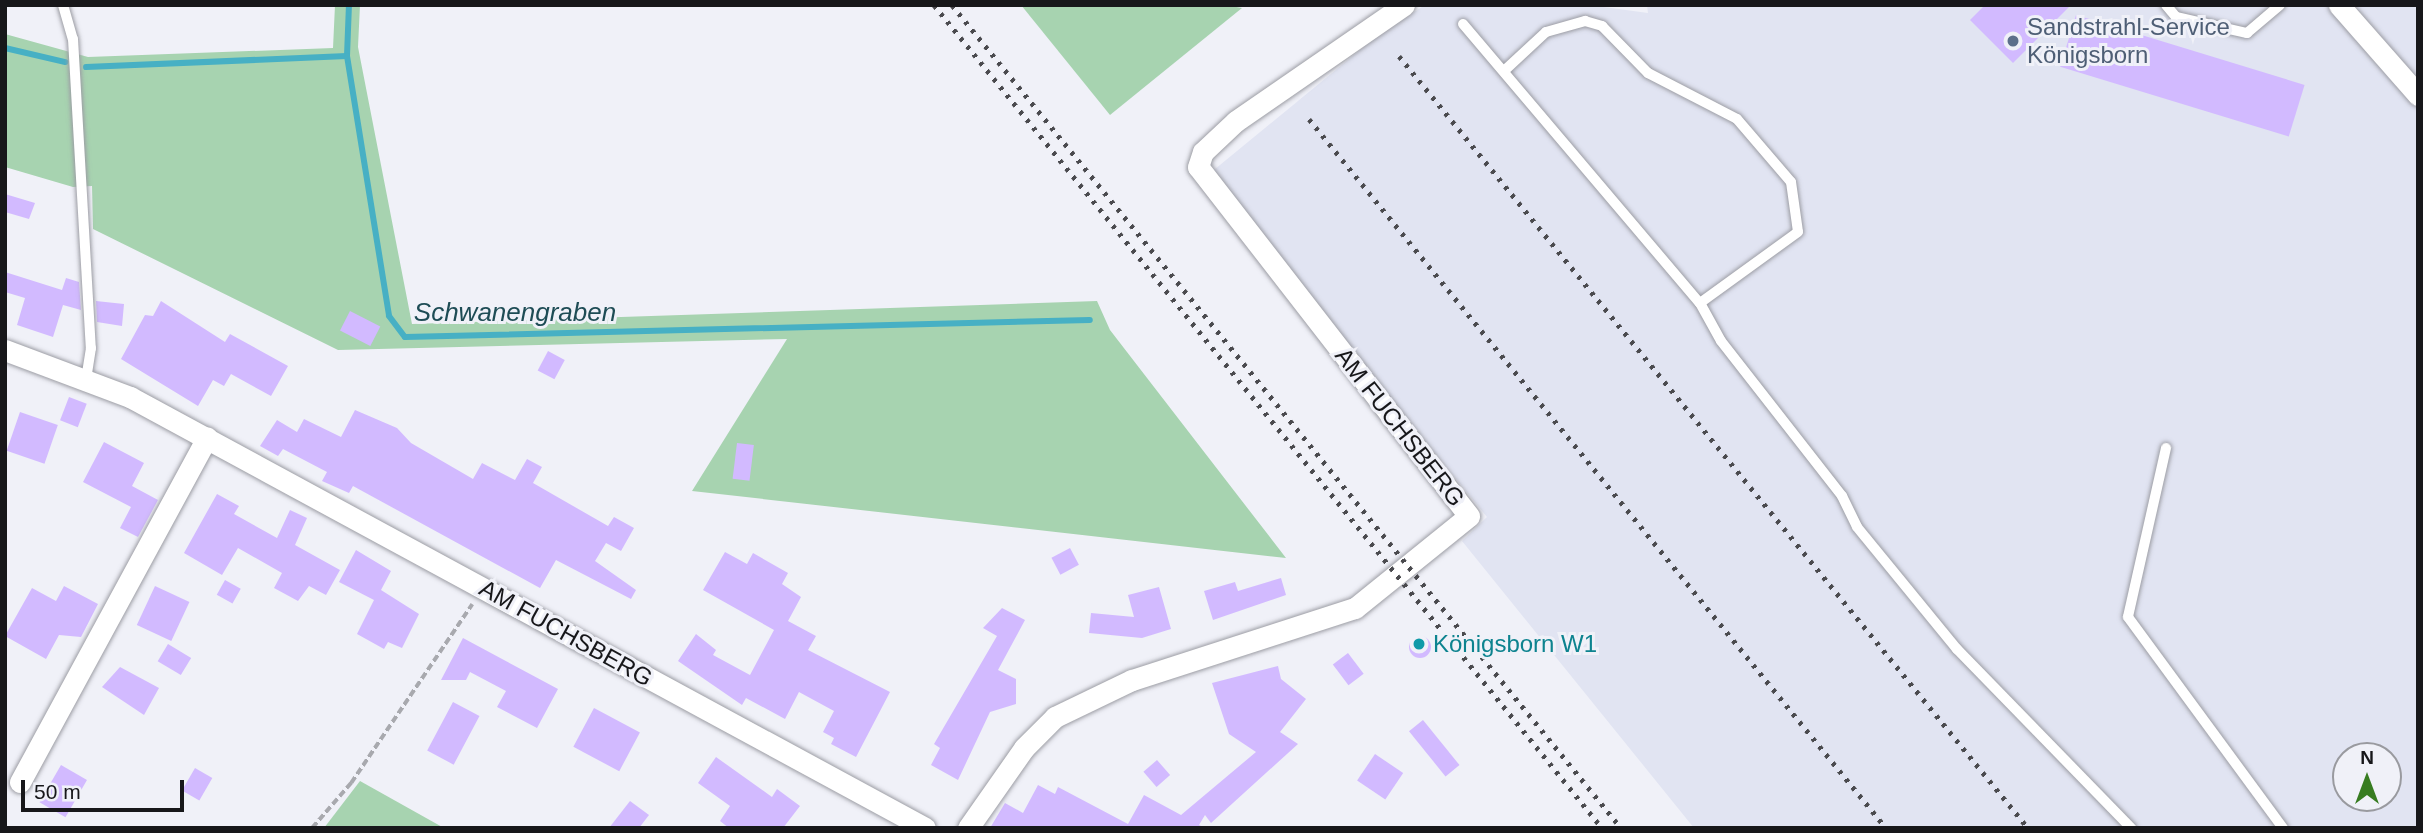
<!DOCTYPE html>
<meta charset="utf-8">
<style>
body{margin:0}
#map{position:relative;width:2423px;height:833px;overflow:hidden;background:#f0f1f8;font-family:Arial,sans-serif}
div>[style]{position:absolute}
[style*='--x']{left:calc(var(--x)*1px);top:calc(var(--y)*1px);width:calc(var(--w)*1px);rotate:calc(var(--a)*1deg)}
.built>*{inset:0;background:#e1e4f2}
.green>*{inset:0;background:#a7d3b0}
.stream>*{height:6px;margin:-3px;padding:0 3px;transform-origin:3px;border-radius:3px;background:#47b0c4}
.building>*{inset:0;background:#d2baff;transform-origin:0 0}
.round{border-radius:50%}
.path>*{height:3.5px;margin-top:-1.75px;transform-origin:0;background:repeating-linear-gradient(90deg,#a8a9ae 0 7px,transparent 0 10.5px)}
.roads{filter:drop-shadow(0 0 2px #9c9da4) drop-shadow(0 0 2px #9c9da4)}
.service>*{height:10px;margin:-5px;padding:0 5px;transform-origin:5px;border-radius:5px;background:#fff}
.minor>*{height:21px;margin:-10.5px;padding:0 10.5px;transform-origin:10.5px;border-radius:10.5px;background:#fff}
.rail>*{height:5px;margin-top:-2.5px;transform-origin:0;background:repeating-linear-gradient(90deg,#4a4a4e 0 3.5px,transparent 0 10.5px)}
.dots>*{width:19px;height:19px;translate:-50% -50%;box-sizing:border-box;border:4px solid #f0f1f8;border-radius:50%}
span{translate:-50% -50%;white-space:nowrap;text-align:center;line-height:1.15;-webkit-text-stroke:6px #f0f1f8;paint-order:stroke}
.service-label{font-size:24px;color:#4e5e75}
.left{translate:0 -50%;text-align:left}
.street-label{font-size:24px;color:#17171a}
.culture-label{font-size:24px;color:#0d838f}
.water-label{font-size:26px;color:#1e4c55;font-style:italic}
.frame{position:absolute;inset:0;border:7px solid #17171a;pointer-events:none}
.north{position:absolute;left:2332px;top:742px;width:70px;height:70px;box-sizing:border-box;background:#f0f1f8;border:2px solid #999a9f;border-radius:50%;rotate:0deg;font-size:19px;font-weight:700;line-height:28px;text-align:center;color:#17171a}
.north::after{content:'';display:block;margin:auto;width:24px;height:32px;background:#377c20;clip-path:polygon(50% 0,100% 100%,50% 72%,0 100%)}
.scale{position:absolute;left:21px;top:780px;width:163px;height:32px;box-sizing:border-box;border:4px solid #17171a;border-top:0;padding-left:9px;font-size:21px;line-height:24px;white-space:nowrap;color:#17171a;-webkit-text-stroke:5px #f0f1f8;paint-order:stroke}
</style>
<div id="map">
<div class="built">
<i style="clip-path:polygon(evenodd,1425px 5px,1589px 5px,1648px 13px,1647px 5px,2418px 5px,2418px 828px,1694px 828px,1462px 541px,1487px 517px,1209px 174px,1377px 36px,1425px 5px,2346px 756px,2388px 756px,2388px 798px,2346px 798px,2346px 756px)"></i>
</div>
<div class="green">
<i style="clip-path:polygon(335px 5px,360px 5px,358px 47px,412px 324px,1097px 301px,1110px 330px,1286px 558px,692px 491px,787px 339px,338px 350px,93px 229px,92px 186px,73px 187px,5px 167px,5px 34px,88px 57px,333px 48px)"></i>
<i style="clip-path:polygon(1021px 5px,1225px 5px,1242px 8px,1110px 115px)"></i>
<i style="clip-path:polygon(360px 781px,444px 828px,324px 828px)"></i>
</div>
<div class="stream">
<i style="--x:5;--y:48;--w:62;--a:13.1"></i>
<i style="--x:347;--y:56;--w:51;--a:-87.8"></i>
<i style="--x:86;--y:67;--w:261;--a:-2.4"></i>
<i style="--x:347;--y:56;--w:263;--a:80.8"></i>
<i style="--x:389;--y:316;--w:26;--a:53"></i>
<i style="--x:405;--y:337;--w:685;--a:-1.42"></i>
</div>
<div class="building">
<i style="clip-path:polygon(1985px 5px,2071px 5px,2013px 63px,1970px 20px)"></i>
<i style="left:2076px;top:15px;width:239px;height:54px;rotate:17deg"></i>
<i style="clip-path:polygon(5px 194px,35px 203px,29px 219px,5px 212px)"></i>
<i style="clip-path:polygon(5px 272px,62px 290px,66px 278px,79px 282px,81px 310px,63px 305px,53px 337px,17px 325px,25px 298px,5px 292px)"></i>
<i style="clip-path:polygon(96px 301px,124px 304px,122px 326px,97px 322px)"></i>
<i style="clip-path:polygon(161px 301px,225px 342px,230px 334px,288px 366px,271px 396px,231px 374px,224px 386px,213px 380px,198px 406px,121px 359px,145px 315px,153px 316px)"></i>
<i style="left:350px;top:311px;width:34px;height:22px;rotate:27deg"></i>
<i style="left:548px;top:351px;width:19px;height:22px;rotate:28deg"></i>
<i style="left:69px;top:397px;width:19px;height:25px;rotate:21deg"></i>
<i style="clip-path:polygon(355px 410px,397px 428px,411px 443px,473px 479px,482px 463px,515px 480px,527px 459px,542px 467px,533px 483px,608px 526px,614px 517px,634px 528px,621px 551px,606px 543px,595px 561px,636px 590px,631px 599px,556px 560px,540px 588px,353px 486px,349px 493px,322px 481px,327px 472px,283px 449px,278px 456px,260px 446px,277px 420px,297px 432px,304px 419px,341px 437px)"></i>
<i style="left:20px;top:412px;width:40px;height:41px;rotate:19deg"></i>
<i style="clip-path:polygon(104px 442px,144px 463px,132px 486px,158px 500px,138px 537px,120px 528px,131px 507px,83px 482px)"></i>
<i style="left:737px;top:443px;width:17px;height:36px;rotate:7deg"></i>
<i style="clip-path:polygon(217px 494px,239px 506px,234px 514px,277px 538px,290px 510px,307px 518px,295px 545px,340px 570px,326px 595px,309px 586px,298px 601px,274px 588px,282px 573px,238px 548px,222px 575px,184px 553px)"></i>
<i style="left:1070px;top:548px;width:19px;height:21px;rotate:62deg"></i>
<i style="clip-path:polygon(356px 550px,391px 571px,381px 590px,419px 614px,402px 648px,388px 642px,384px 649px,357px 634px,374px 600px,339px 582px)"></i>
<i style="clip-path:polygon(725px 552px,747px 564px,753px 553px,788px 573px,782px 584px,801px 597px,788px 621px,816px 636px,808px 650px,890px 692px,856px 757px,831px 744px,834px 738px,823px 732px,834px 711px,799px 692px,785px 719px,746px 698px,742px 705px,678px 661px,696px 634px,716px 650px,713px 655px,750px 675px,774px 630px,703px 590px)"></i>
<i style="clip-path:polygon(1281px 578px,1286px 595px,1213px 620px,1204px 591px,1235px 582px,1238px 591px)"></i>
<i style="left:225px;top:580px;width:18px;height:17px;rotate:29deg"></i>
<i style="clip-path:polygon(64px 586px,98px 604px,81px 637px,59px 635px,46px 659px,5px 636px,32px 588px,56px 601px)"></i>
<i style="left:155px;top:586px;width:38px;height:43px;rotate:25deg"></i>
<i style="clip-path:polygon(1159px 587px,1171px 629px,1142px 638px,1089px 633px,1091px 613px,1134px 617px,1128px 595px)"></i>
<i style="clip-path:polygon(1002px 608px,1025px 620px,998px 670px,1016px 679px,1016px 704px,990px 712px,958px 780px,931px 765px,940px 748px,934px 744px,997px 636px,983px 628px)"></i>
<i class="round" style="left:1409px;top:636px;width:22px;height:22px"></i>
<i style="clip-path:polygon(463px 638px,558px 689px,537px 728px,497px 707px,506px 691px,470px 672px,466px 680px,441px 680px)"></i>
<i style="left:168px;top:644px;width:27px;height:20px;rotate:31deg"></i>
<i style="left:1348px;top:653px;width:26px;height:19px;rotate:53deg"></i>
<i style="clip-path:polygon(1278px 666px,1281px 679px,1306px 699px,1280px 732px,1298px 744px,1211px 823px,1205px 815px,1199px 825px,1205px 828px,990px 828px,1005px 803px,1023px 813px,1038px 785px,1055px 794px,1058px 787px,1128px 824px,1144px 795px,1181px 815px,1256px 752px,1229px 734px,1212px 683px)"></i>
<i style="clip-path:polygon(120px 667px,159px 688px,144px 715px,102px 687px)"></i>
<i style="left:453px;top:702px;width:30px;height:55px;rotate:28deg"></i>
<i style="left:594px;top:708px;width:52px;height:44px;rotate:28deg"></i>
<i style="left:1423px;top:720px;width:58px;height:18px;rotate:51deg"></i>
<i style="left:1375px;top:754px;width:34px;height:32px;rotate:34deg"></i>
<i style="clip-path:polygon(716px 757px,772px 797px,777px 789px,800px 806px,783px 828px,729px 828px,720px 821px,730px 806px,698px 783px)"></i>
<i style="left:1157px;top:760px;width:20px;height:18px;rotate:49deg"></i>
<i style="left:61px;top:765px;width:30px;height:43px;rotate:30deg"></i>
<i style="left:195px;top:768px;width:20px;height:26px;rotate:30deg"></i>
<i style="clip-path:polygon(630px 801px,649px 815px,639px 828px,609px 828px)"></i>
</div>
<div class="path">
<i style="--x:312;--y:828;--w:60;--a:-49.1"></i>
<i style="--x:351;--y:783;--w:216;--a:-55.9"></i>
</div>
<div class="roads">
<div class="service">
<i style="--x:63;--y:5;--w:35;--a:74"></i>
<i style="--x:73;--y:39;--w:310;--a:86.7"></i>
<i style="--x:91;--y:348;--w:30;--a:99"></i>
<i style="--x:2166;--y:5;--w:16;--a:50"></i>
<i style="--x:2176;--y:17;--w:73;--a:12.7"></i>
<i style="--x:2247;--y:33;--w:43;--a:-40.3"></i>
<i style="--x:1463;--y:24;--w:366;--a:49.7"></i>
<i style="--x:1700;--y:303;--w:43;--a:61.1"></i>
<i style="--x:1721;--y:341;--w:197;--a:52"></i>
<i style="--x:1842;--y:496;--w:34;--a:64"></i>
<i style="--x:1857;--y:527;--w:158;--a:50.7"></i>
<i style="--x:1957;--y:649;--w:250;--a:45.8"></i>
<i style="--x:1505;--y:70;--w:56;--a:-42.8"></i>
<i style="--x:1546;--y:32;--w:41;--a:-15.8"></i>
<i style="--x:1585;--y:21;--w:18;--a:16"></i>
<i style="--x:1602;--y:26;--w:66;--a:45.6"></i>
<i style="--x:1648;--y:73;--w:100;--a:27.3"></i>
<i style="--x:1737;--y:119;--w:83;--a:49.4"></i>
<i style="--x:1791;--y:182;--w:50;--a:82"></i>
<i style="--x:1798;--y:232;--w:121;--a:144.1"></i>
<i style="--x:2166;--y:448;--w:173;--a:102.7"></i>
<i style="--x:2128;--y:617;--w:262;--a:53.7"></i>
</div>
<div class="minor">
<i style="--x:2339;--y:5;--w:120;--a:48.7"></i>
<i style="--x:5;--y:350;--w:134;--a:20.6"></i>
<i style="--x:130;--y:397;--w:904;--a:28.46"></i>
<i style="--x:20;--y:782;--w:392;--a:-61.5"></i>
<i style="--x:968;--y:828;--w:98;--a:-55"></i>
<i style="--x:1024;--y:748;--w:44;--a:-45"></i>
<i style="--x:1055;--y:717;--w:85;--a:-25.7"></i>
<i style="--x:1132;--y:680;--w:234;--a:-17.9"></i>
<i style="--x:1355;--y:608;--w:146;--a:-38.9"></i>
<i style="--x:1469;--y:516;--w:442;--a:-127.8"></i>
<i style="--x:1198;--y:167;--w:16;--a:-72"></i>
<i style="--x:1203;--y:152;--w:45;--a:-43.2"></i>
<i style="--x:1236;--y:121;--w:204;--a:-34.6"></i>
</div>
</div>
<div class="rail">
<i style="--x:934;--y:5;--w:1060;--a:50.93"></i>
<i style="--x:952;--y:5;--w:1061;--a:50.89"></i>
<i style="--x:1399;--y:56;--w:996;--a:50.83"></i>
<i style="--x:1309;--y:119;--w:914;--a:50.86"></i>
</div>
<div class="dots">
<i style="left:2013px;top:41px;background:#5c6f8a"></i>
<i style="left:1419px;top:644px;background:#0f9aa8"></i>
</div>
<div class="service-label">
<span class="left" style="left:2027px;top:41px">Sandstrahl-Service<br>Königsborn</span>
</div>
<div class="street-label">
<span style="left:1400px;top:427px;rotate:52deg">AM FUCHSBERG</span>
<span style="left:566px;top:633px;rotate:29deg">AM FUCHSBERG</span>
</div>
<div class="culture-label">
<span class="left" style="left:1433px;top:644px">Königsborn W1</span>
</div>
<div class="water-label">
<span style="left:515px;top:313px">Schwanengraben</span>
</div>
<div class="frame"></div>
<div class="north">N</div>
<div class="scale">50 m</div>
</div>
